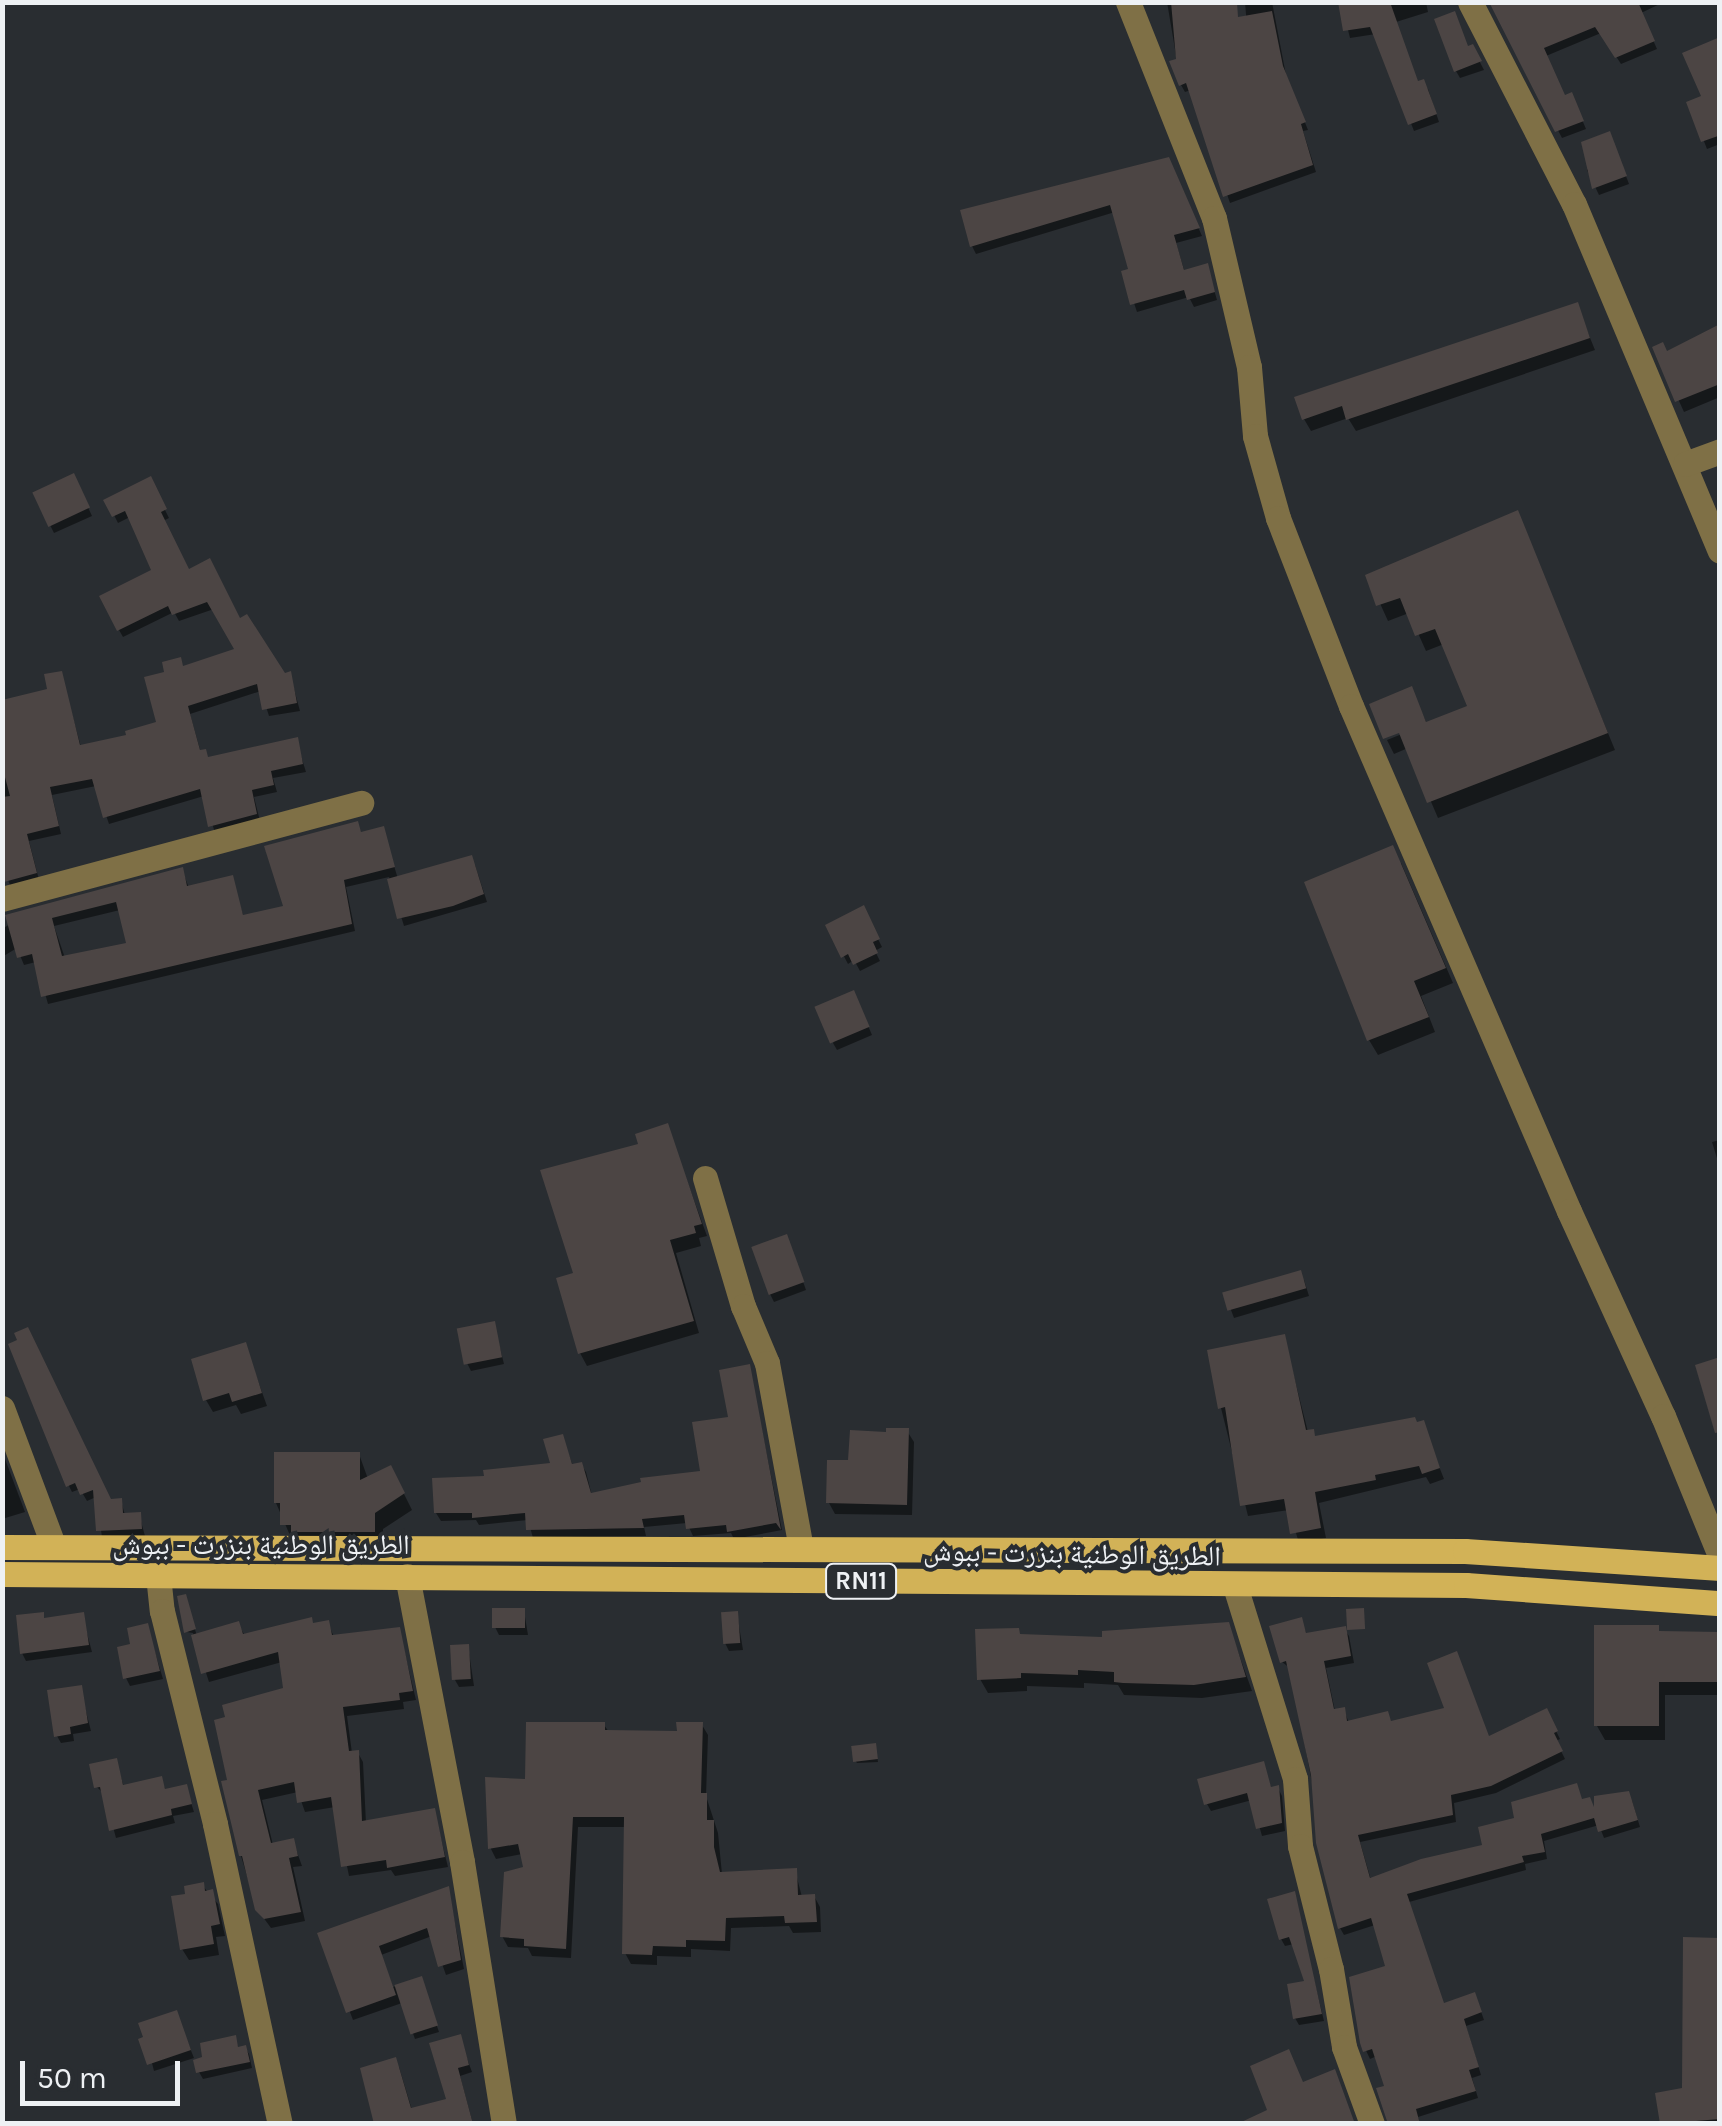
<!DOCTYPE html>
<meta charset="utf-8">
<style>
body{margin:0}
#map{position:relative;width:1722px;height:2126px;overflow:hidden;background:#292d31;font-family:Karla,"Noto Naskh Arabic",sans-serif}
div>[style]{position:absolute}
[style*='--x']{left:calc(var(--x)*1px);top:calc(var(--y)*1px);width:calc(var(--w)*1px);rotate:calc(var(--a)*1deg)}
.shadow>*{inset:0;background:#0007}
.building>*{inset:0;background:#4c4544;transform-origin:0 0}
.street>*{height:25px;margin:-12.5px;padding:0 12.5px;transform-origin:12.5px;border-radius:12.5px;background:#7f7046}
.primary>*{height:25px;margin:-12.5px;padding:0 12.5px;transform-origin:12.5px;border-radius:12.5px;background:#d2b257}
span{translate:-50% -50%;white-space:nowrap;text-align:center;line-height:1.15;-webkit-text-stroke:8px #292d31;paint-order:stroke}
.shield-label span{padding:2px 8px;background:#292d31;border:2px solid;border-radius:8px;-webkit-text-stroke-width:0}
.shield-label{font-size:25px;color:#eef1f4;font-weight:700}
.street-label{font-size:28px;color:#eef1f4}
.frame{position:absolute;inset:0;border:5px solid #eef1f4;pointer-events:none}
.scale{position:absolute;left:20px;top:2061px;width:160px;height:45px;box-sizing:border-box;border:5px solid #eef1f4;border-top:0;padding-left:12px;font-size:30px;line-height:35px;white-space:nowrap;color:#eef1f4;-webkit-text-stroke:8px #292d31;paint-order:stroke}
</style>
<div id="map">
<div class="shadow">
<i style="clip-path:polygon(1167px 2px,1218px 2px,1251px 77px,1245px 2px,1272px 2px,1286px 75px,1308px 130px,1303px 131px,1316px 172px,1230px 203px,1191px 90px,1185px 92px,1181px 85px)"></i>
<i style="clip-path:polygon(1341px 2px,1426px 2px,1428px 12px,1396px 22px,1418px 83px,1428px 89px,1439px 122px,1414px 131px,1376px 34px,1350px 38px)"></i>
<i style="clip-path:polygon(1492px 2px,1664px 2px,1641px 13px,1657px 49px,1621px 64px,1601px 33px,1546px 56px,1565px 98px,1575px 103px,1586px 129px,1562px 138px)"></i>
<i style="clip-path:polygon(1720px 40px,1720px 144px,1707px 149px,1689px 103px,1704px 98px)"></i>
<i style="clip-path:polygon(1472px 47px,1484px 70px,1460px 78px,1456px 71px)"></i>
<i style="clip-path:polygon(1613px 142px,1629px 184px,1599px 195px,1587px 170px)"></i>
<i style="clip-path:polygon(1172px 168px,1202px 236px,1176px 243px,1185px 273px,1207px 266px,1217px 300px,1194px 307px,1189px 297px,1137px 312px,1124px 273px,1131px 271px,1115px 212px,976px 254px,972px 246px)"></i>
<i style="clip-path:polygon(1577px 306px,1595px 350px,1356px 431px,1348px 418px,1311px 431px,1304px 419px)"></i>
<i style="clip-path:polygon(1720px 328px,1720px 397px,1684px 412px,1655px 348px,1667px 354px)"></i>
<i style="clip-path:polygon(150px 480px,169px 518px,163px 521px,189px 572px,239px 621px,284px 675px,290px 674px,300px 711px,269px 716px,261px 691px,190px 714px,201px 753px,209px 759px,296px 740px,306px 772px,273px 778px,277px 792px,254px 797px,260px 821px,215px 833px,204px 796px,109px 824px,96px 786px,52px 795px,61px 834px,29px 841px,39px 880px,11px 888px,2px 863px,2px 703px,50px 691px,61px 674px,81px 747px,129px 737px,159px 724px,184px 668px,237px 651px,214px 609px,179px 621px,174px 612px,123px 637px,119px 630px,103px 597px,154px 571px,130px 517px,118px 523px,107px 501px)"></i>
<i style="clip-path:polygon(77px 484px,92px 516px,54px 533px,50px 525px)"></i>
<i style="clip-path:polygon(1517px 513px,1615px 750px,1438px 818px,1408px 748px,1394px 754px,1387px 740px,1412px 730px,1411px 689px,1427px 724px,1470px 707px,1444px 644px,1426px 651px,1409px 613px,1388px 621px,1368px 577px)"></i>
<i style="clip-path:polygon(evenodd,357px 824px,362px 834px,383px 829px,398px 879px,475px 865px,487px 902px,404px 926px,389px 877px,346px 887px,355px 931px,48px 1004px,36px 962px,24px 965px,17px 948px,2px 957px,2px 929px,31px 911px,182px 870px,189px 888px,231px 877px,244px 918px,286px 908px,357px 824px,120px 910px,129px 945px,65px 958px,54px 926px,120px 910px)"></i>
<i style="clip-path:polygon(1401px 863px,1453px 983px,1421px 996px,1435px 1032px,1378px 1055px,1369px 1040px)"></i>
<i style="clip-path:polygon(863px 909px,882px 947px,875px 951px,880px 961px,860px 971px,854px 960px,848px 964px,828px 926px)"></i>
<i style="clip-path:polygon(857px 1000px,872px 1035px,837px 1050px,833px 1043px)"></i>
<i style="clip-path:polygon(667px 1126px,707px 1236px,699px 1238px,701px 1246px,676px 1253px,699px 1333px,587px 1366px,580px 1353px,576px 1275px,642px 1146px)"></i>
<i style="clip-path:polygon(1720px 1140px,1720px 1168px,1712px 1142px)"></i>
<i style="clip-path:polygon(790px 1245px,806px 1290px,774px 1302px,770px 1294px)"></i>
<i style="clip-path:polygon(1304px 1280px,1309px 1296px,1234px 1318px,1225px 1294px)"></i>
<i style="clip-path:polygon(494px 1324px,504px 1364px,471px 1371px,467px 1363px)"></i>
<i style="clip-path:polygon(31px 1337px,110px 1502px,121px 1501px,125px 1515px,139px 1514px,145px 1536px,102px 1537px,96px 1497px,87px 1501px,80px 1489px,72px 1492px,69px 1486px)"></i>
<i style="clip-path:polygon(1284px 1337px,1308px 1432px,1316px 1438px,1422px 1423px,1444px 1479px,1430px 1484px,1426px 1477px,1319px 1503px,1326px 1538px,1299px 1543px,1289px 1510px,1248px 1516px,1221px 1408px)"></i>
<i style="clip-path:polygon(245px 1345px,267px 1406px,241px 1414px,236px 1405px,213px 1412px,206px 1400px)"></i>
<i style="clip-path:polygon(749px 1367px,782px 1530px,734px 1539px,731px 1533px,693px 1536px,687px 1523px,644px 1527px,646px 1536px,533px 1538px,528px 1520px,479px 1525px,476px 1520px,441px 1521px,436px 1513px,487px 1478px,554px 1465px,562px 1437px,573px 1466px,581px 1464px,586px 1472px,592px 1496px,703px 1473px,731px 1419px)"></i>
<i style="clip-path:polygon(907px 1431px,914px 1442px,912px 1515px,835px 1514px,829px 1503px,851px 1462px,889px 1434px)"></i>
<i style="clip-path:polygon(2px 1451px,25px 1512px,2px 1519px)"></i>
<i style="clip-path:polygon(359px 1454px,368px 1479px,399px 1484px,412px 1510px,383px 1529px,383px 1547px,292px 1540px,276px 1503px)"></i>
<i style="clip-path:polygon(186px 1600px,197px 1636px,238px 1624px,244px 1634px,328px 1623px,334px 1637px,399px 1629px,416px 1700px,403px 1702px,404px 1709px,347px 1716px,352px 1753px,358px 1753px,363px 1762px,366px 1823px,434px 1811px,448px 1867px,395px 1876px,391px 1870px,349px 1876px,335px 1807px,305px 1812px,298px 1792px,262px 1800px,273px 1845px,293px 1841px,302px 1866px,293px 1867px,305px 1921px,271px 1928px,257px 1909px,241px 1856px,230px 1781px,286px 1690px,282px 1662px,209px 1682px,193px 1633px,187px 1632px)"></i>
<i style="clip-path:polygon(524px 1611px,528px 1635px,499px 1635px,495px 1627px)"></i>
<i style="clip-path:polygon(737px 1614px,743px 1650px,729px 1651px,725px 1643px)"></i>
<i style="clip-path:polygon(82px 1615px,92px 1652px,26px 1661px,22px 1653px,45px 1620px)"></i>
<i style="clip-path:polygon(1301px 1620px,1307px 1635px,1344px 1629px,1349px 1636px,1354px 1663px,1326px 1668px,1335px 1711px,1344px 1710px,1349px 1723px,1387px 1714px,1392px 1723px,1489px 1739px,1546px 1711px,1560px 1739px,1556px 1741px,1565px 1759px,1496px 1793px,1454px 1803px,1456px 1822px,1360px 1842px,1371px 1880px,1485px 1847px,1582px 1802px,1597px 1814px,1632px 1801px,1640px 1827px,1604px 1838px,1599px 1825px,1544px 1841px,1547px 1859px,1525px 1864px,1526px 1870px,1409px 1902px,1444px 2006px,1478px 2003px,1484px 2020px,1466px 2026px,1481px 2075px,1472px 2078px,1478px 2098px,1418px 2117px,1420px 2124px,1389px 2124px,1387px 2087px,1377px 2056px,1370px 2059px,1362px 2042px,1388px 1967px,1375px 1925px,1344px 1935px,1340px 1928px,1290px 1668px,1282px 1662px)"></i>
<i style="clip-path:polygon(1228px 1624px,1252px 1691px,1202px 1698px,1124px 1695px,1118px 1685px,1084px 1683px,1084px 1688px,1027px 1686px,1027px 1691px,988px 1693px,980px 1679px,1021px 1637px,1104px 1639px)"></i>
<i style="clip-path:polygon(147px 1626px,163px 1679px,130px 1686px,126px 1678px,133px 1646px)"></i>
<i style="clip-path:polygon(1657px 1628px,1661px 1634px,1720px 1636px,1720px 1695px,1665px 1695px,1665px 1740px,1605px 1740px,1597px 1726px)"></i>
<i style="clip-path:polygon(468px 1646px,474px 1686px,459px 1687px,455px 1680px)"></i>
<i style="clip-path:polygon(80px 1688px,91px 1731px,73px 1734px,74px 1741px,61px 1743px,57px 1736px)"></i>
<i style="clip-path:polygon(604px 1725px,609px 1732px,679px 1733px,702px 1725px,708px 1735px,706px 1796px,718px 1833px,722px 1874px,795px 1870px,802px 1897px,814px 1896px,820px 1907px,821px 1932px,793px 1933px,789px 1926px,731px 1928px,730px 1951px,691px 1949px,691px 1957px,657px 1956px,657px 1965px,631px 1964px,625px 1953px,627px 1827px,578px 1827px,571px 1958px,532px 1956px,528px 1948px,508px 1947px,502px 1936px,526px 1869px,522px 1854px,496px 1859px,491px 1849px,488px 1780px,527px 1781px)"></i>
<i style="clip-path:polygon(876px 1748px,878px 1762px,857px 1763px,855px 1760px)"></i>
<i style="clip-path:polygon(116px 1761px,124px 1787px,161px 1779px,166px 1791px,186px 1787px,194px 1812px,173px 1816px,175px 1823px,116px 1838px,104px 1794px,97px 1787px)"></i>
<i style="clip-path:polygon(1262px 1764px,1272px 1790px,1278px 1788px,1282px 1796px,1285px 1831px,1262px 1836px,1252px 1800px,1211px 1811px,1207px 1804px)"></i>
<i style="clip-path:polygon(202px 1885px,218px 1904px,225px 1936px,216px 1937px,219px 1955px,189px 1960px,182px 1949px,188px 1896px)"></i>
<i style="clip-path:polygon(448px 1889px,464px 1969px,446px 1975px,432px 1936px,381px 1955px,393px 1987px,421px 1979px,439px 2032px,415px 2039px,402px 2003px,353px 2020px,320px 1934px)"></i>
<i style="clip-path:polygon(1293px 1894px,1324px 2021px,1299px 2025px,1295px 2018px,1307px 1983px,1294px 1944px,1285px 1946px,1281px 1939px,1270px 1901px)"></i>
<i style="clip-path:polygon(1720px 1940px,1720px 2124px,1663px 2124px,1684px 2090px)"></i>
<i style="clip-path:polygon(176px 2013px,194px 2058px,154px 2071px,146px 2039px)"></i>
<i style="clip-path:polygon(459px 2037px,472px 2072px,460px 2076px,473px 2124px,377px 2124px,399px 2067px,412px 2110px,449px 2100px)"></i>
<i style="clip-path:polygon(234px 2038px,239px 2049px,245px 2048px,249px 2054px,252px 2068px,203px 2079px,199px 2072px)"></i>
</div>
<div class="building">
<i style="clip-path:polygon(1171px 2px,1237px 2px,1238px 17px,1272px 11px,1283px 66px,1306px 122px,1301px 124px,1313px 165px,1223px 197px,1186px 83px,1179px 86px,1169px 61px,1176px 59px)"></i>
<i style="clip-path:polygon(1338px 2px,1390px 2px,1418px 81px,1424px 79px,1437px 114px,1408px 125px,1370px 27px,1343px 31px)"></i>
<i style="clip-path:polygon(1489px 2px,1638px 2px,1655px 41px,1615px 58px,1595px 27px,1544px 48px,1565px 95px,1572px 92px,1584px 121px,1555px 132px)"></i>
<i style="clip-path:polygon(1455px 11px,1468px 46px,1473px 44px,1482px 61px,1454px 72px,1434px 19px)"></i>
<i style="clip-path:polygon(1720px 37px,1720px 140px,1718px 136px,1701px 142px,1686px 102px,1701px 96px,1682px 53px)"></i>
<i style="clip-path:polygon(1610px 131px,1627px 176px,1592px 189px,1581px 142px)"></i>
<i style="clip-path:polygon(1169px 157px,1200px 228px,1174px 235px,1184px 270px,1208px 263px,1215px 292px,1187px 300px,1184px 290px,1130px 305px,1121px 271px,1128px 269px,1110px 205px,970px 247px,960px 210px)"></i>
<i style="clip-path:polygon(1578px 302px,1590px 338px,1346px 420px,1342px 406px,1302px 420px,1294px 397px)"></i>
<i style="clip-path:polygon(1720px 324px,1720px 384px,1675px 402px,1652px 347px,1663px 342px,1667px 351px)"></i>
<i style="left:74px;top:473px;width:38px;height:46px;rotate:65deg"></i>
<i style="clip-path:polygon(151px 476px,167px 509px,161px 512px,189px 569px,210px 558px,240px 618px,247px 614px,285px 673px,291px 671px,297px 703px,262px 710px,257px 684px,188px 706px,200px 750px,206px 749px,208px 757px,298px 737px,303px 764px,271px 771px,274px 785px,252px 790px,257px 814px,208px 827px,200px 789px,103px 818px,92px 779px,50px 787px,59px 826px,27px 834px,37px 873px,4px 882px,2px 797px,10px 796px,2px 766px,2px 700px,47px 689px,44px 674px,62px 671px,80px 745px,126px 735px,125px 731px,156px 722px,144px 677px,164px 672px,162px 662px,181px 657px,183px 666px,234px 649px,207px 602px,172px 615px,168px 606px,117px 631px,99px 596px,151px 570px,125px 511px,112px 517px,103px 500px)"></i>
<i style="clip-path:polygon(1518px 510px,1608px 733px,1427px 803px,1399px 733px,1383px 739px,1369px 704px,1412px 686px,1426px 722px,1467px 706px,1435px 629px,1415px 636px,1400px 598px,1376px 606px,1365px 575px)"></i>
<i style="clip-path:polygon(evenodd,358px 821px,361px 832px,384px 826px,395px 867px,344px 880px,352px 924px,41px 997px,32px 954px,17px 958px,5px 915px,183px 867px,187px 886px,233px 875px,243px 915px,283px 906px,264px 846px,358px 821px,116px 902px,126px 943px,62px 956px,52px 918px,116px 902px)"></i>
<i style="clip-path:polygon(1393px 845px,1446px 968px,1414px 981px,1429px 1017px,1367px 1041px,1304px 882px)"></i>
<i style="clip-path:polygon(472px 855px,484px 894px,453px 906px,397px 919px,387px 879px)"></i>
<i style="clip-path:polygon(864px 905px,880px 939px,873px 942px,878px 953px,853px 965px,848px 954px,841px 958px,825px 925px)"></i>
<i style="left:854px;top:990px;width:40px;height:43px;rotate:67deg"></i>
<i style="clip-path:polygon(668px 1123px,702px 1224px,694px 1226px,696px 1233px,670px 1240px,694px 1321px,578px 1354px,556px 1278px,573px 1273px,540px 1170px,638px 1144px,635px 1134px)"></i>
<i style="left:787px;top:1234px;width:51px;height:38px;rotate:70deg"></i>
<i style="left:1301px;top:1270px;width:19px;height:82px;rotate:74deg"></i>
<i style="left:495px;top:1321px;width:37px;height:39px;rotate:79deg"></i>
<i style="clip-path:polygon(28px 1327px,111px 1499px,122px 1498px,123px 1513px,141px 1512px,142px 1529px,96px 1531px,93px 1490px,80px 1495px,75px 1483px,66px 1487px,8px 1344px,17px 1340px,14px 1333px)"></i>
<i style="clip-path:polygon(1285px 1334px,1306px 1430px,1314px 1429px,1315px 1436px,1415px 1417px,1417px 1422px,1424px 1420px,1440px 1468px,1422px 1474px,1419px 1466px,1375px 1475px,1376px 1480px,1315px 1492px,1321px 1528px,1290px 1534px,1284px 1499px,1240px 1506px,1225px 1407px,1218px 1409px,1207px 1350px)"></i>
<i style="clip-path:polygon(246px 1342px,262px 1393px,232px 1402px,229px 1393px,203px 1401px,191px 1359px)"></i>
<i style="clip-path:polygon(1720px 1357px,1720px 1432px,1715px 1433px,1695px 1365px)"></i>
<i style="clip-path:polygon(750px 1364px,781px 1530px,776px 1523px,727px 1532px,726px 1525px,686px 1529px,684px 1515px,642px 1519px,644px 1528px,526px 1530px,525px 1513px,472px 1518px,472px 1513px,434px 1513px,432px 1478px,484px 1476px,483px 1470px,550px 1463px,543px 1439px,563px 1434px,572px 1464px,582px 1462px,591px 1493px,641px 1482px,640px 1478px,700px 1471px,692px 1422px,728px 1417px,719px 1370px)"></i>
<i style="clip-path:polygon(886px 1428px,909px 1428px,907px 1505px,826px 1503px,827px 1460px,848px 1460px,850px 1430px,886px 1432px)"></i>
<i style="clip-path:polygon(274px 1452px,360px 1452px,360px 1480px,391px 1465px,405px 1493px,375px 1513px,375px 1532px,291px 1532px,291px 1525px,280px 1525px,280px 1503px,274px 1503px)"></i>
<i style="clip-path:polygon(186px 1594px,196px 1629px,184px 1633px,177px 1596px)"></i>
<i style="left:492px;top:1608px;width:33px;height:20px"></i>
<i style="left:1364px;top:1608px;width:21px;height:18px;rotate:87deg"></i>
<i style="left:738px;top:1611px;width:32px;height:17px;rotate:86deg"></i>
<i style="clip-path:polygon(44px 1612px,44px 1618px,84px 1612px,89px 1645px,20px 1654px,16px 1615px)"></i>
<i style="clip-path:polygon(312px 1617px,313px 1623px,329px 1620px,332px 1635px,400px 1627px,413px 1691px,399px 1693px,400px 1700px,343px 1707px,349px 1751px,359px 1750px,362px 1821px,435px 1808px,445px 1857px,387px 1868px,386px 1860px,341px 1867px,331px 1797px,297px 1803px,294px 1782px,258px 1790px,271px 1843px,294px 1838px,298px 1856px,289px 1858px,301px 1912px,264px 1919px,255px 1910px,242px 1856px,239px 1856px,221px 1781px,227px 1780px,214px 1720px,225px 1717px,222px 1705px,283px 1688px,278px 1652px,201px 1674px,191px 1635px,239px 1621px,243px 1634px)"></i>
<i style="clip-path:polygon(1302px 1617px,1306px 1633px,1346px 1626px,1351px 1656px,1324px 1661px,1334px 1709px,1345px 1707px,1347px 1721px,1388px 1711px,1391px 1721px,1444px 1708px,1427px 1663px,1457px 1651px,1489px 1736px,1547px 1708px,1558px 1731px,1554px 1733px,1563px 1751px,1491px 1786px,1451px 1795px,1453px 1815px,1358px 1835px,1370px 1878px,1421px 1859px,1482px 1845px,1478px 1827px,1514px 1818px,1511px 1802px,1577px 1783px,1582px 1799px,1590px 1797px,1594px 1807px,1594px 1796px,1629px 1791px,1638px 1820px,1598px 1832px,1594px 1818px,1541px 1834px,1545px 1852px,1522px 1856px,1524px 1862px,1407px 1894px,1444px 2003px,1475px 1992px,1482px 2012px,1464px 2019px,1479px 2067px,1469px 2070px,1476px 2091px,1416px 2109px,1420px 2124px,1388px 2124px,1376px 2088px,1384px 2086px,1372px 2049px,1363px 2052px,1360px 2043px,1349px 1977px,1385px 1966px,1371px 1918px,1338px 1929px,1316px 1843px,1311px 1775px,1286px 1661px,1280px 1663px,1269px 1626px)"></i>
<i style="clip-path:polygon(1229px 1622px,1246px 1677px,1194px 1685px,1123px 1683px,1114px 1682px,1114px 1672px,1078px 1670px,1078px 1675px,1021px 1673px,1021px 1678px,977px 1680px,975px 1629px,1019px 1628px,1020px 1634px,1102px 1637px,1102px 1631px)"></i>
<i style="clip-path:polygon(148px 1623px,160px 1671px,123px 1679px,117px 1647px,130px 1644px,127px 1628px)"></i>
<i style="clip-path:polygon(1594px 1625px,1659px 1625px,1659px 1631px,1720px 1632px,1720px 1682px,1659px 1682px,1659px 1726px,1594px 1726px)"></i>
<i style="left:469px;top:1644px;width:35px;height:19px;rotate:87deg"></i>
<i style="clip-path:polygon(82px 1685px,88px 1723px,70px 1727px,71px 1734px,54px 1737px,47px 1690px)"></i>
<i style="clip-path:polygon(526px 1722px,605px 1722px,605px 1730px,677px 1731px,676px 1722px,703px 1722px,701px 1793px,707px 1793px,707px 1820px,714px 1820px,714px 1847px,720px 1872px,797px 1868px,798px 1895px,815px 1894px,817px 1922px,785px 1923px,784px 1916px,726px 1918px,725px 1941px,686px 1940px,686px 1947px,653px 1946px,652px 1955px,622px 1954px,624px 1817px,573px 1817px,566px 1949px,524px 1946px,524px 1939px,500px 1937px,504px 1872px,523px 1867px,518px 1844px,488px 1849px,485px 1777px,525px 1779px)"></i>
<i style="left:876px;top:1743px;width:16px;height:25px;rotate:83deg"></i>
<i style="clip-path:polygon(117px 1758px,123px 1785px,162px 1776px,165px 1789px,187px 1784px,192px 1804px,171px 1809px,172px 1815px,109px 1831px,100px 1787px,94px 1788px,89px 1764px)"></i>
<i style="clip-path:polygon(1264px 1761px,1271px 1787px,1279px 1785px,1282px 1823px,1256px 1829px,1247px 1793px,1204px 1805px,1197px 1779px)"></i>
<i style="clip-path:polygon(204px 1882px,205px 1891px,213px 1889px,220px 1924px,211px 1926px,214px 1944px,180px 1950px,171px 1896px,185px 1894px,184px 1886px)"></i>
<i style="clip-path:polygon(449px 1886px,461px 1960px,438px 1967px,427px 1928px,379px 1946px,396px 1995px,346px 2013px,317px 1933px)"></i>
<i style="clip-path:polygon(1295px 1891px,1322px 2014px,1293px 2019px,1287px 1984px,1304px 1981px,1289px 1937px,1279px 1940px,1267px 1899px)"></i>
<i style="clip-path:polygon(1683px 1937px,1720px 1938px,1720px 2119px,1660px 2124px,1655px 2093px,1682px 2088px)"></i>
<i style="left:422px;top:1976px;width:52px;height:29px;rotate:72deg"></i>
<i style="clip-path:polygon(177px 2010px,191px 2050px,147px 2065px,138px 2039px,143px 2037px,138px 2023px)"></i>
<i style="clip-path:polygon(461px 2034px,469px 2065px,458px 2068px,473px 2124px,374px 2124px,360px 2068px,396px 2057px,411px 2108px,446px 2099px,429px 2043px)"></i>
<i style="clip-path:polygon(236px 2035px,238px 2047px,246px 2045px,250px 2062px,196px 2073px,193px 2060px,202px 2057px,200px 2043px)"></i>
<i style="clip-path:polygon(1289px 2049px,1303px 2082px,1335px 2069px,1355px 2124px,1237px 2124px,1267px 2110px,1250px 2066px)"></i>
</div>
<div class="street">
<i style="--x:1128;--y:2;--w:232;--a:68.3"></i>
<i style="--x:1214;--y:218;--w:153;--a:76.8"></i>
<i style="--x:1249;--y:367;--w:69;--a:85"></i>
<i style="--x:1255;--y:436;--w:85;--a:74.3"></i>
<i style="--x:1278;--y:518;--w:202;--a:68.8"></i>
<i style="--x:1351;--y:706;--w:550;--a:66.65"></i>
<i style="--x:1569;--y:1211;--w:226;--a:65.4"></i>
<i style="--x:1663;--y:1416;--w:151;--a:67.8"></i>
<i style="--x:1470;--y:2;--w:227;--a:62.8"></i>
<i style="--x:1574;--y:204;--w:376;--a:67.2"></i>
<i style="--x:1685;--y:464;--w:37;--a:-20"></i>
<i style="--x:2;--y:899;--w:372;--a:-15"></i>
<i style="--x:705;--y:1178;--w:134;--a:73.5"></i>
<i style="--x:743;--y:1306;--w:62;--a:67.2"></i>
<i style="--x:767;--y:1363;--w:189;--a:79.6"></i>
<i style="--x:2;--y:1408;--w:148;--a:69.5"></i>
<i style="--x:158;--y:1575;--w:36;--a:84"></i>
<i style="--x:162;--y:1611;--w:219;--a:76"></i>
<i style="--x:215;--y:1824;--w:307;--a:77.8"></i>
<i style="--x:407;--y:1576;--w:291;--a:79.1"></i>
<i style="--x:462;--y:1862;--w:265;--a:80.9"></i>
<i style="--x:1235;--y:1586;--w:202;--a:72.7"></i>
<i style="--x:1295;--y:1779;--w:67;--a:85.7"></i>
<i style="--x:1300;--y:1846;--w:127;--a:75.9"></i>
<i style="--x:1331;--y:1969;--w:79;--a:80.5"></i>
<i style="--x:1344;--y:2047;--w:82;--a:70"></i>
</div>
<div class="primary">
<i style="--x:2;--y:1547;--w:1463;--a:0.16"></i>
<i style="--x:1465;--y:1551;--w:256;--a:3.8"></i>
<i style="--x:2;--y:1574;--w:1464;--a:0.43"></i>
<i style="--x:1466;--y:1585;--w:255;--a:4.1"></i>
</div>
<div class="shield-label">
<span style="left:861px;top:1581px">RN11</span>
</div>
<div class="street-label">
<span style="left:261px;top:1545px">الطريق الوطنية بنزرت - ببوش</span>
<span style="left:1072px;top:1554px;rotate:1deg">الطريق الوطنية بنزرت - ببوش</span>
</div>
<div class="frame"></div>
<div class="scale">50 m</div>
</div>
